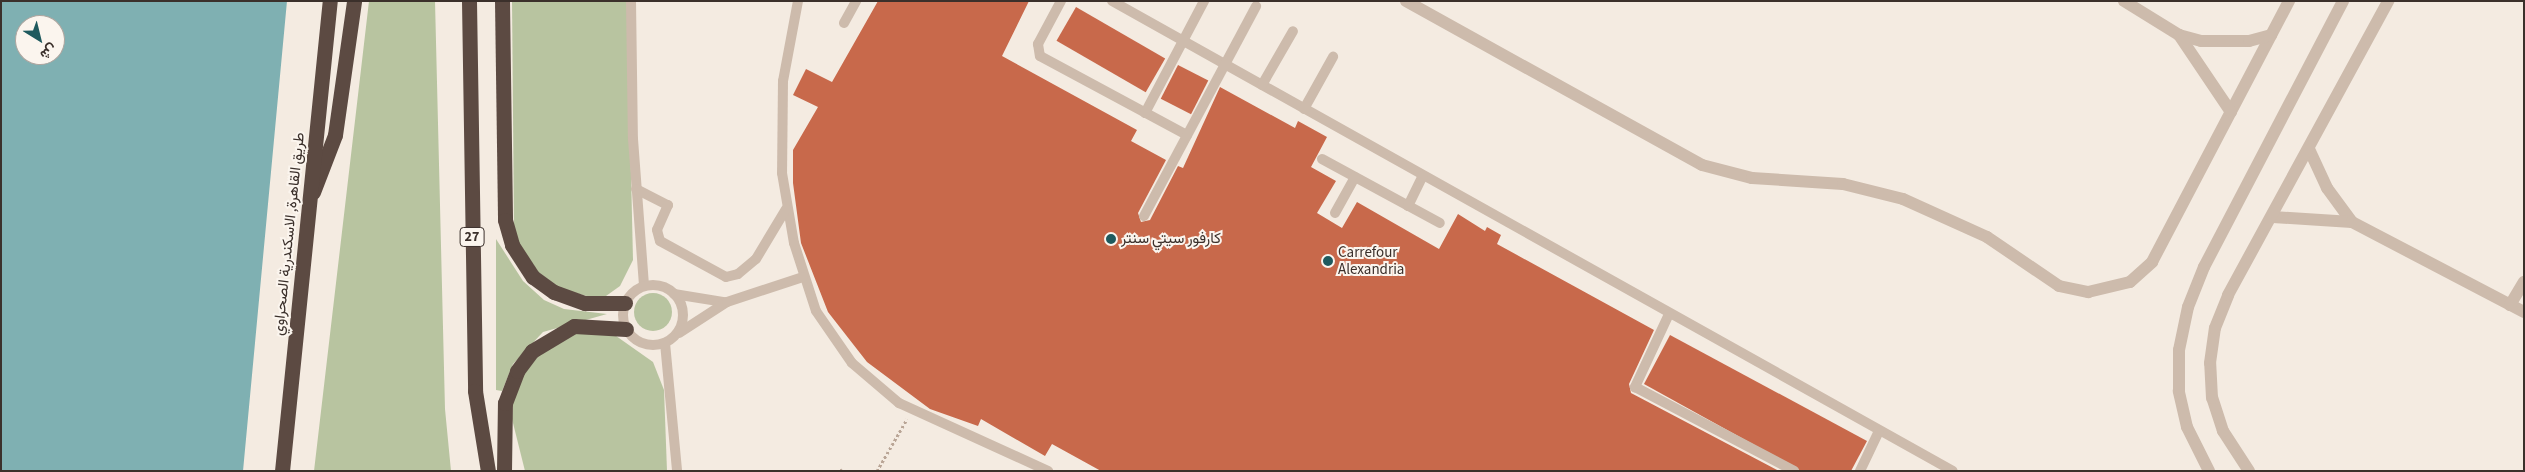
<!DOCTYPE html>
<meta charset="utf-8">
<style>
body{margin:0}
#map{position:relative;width:2525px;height:472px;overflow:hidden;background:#f4ebe1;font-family:"Source Sans 3",Vazirmatn,sans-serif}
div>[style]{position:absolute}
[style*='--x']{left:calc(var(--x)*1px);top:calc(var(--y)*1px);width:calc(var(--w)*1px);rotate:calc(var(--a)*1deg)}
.green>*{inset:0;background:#b8c4a0}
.round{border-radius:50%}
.water>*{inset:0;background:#7fb0b2}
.building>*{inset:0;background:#c8694b;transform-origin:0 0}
.path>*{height:3px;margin-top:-1.5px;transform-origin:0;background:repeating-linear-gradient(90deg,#b9a596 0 2.5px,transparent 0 5px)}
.service>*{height:10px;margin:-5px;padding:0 5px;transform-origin:5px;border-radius:5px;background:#cdbbac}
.service>.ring{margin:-5px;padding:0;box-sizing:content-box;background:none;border:10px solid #cdbbac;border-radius:50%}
.minor>*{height:12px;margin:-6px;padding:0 6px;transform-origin:6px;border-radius:6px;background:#cdbbac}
.motorway>*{height:15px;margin:-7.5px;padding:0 7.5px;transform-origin:7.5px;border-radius:7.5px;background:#5c4a42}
.dots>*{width:14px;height:14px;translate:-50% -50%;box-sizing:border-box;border:2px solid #fbf5ee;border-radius:50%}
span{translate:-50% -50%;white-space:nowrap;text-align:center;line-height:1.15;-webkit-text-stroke:4px #fbf5ee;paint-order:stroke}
.shield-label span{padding:1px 4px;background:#fbf5ee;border:1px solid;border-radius:4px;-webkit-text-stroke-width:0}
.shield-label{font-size:14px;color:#3b302b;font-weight:700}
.street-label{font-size:15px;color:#3b302b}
.poi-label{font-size:15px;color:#3b302b}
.left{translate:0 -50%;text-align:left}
.frame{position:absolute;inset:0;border:2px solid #3b302b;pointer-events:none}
.north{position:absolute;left:15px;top:15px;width:50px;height:50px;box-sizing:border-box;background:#fbf5ee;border:1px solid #aea6a0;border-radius:50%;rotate:144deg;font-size:14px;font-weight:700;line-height:20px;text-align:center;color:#3b302b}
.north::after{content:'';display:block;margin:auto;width:18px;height:22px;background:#1f5a5e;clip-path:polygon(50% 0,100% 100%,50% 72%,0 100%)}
</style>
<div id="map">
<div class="green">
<i style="clip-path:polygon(369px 1px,435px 1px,445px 409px,451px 471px,314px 471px)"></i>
<i style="clip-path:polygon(512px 1px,627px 1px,633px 260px,620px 286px,606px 296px,594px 298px,561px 289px,538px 272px,524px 256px,514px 228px)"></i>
<i style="clip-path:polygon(496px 239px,523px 281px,544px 300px,564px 309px,607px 314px,543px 332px,513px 364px,502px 391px,496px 390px)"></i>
<i class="round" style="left:634px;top:293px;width:38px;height:38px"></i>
<i style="clip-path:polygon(576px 329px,609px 331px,653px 362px,664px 390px,667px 471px,525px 471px,512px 419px,513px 401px,525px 368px,541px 350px)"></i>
</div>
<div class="water">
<i style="clip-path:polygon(evenodd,1px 1px,287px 1px,243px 471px,1px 471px,1px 1px,25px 25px,55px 25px,55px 55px,25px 55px,25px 25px)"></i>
</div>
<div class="building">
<i style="clip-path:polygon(878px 1px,1029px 1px,1002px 56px,1137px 130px,1131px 141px,1166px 160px,1138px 213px,1141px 222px,1150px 220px,1178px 166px,1183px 168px,1220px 87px,1295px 128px,1298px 121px,1327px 137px,1311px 167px,1336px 181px,1317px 213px,1342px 228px,1357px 202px,1439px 249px,1458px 214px,1485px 231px,1487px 227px,1501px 235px,1497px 244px,1654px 330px,1629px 384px,1631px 393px,1779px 471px,1101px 471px,1052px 444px,1045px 456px,981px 419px,978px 426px,930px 409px,867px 362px,828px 312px,801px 243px,793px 183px,793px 150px,818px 107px,793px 95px,806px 69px,832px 82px)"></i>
<i style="left:1076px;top:7px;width:103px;height:39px;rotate:30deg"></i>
<i style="left:1178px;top:65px;width:34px;height:38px;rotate:27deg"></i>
<i style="clip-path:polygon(1670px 335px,1867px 441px,1851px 471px,1801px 471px,1644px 384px)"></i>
</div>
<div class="path">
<i style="--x:840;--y:469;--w:3;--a:45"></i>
<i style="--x:877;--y:471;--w:60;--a:-60"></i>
</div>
<div class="service">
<i style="--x:631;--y:1;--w:138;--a:89.2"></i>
<i style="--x:633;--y:139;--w:147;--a:85.7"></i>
<i style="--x:798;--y:1;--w:81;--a:100.6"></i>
<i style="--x:783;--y:81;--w:92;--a:90.6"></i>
<i style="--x:782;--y:173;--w:71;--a:80.3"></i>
<i style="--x:794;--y:243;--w:71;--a:72.1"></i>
<i style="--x:816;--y:311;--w:63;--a:55.3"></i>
<i style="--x:852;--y:363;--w:62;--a:40.4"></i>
<i style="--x:899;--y:403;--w:164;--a:24.5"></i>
<i style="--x:1061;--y:1;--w:49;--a:118.1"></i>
<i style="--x:1038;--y:44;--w:12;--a:81"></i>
<i style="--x:1040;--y:56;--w:167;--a:28.3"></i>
<i style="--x:1112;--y:1;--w:963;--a:29.2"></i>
<i style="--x:844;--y:23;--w:25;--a:-61"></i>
<i style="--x:1262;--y:85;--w:62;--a:-60.1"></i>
<i style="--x:1304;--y:109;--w:60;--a:-60.9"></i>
<i style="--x:1145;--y:113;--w:127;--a:-62.2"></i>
<i style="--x:1322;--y:159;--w:134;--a:28.5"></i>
<i style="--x:636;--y:189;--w:36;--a:27"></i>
<i style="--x:668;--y:205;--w:27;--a:114"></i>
<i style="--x:657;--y:230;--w:11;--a:75"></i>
<i style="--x:660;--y:241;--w:75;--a:28.6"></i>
<i style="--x:726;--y:277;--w:12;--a:-14"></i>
<i style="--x:738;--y:274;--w:23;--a:-40"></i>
<i style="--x:756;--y:259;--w:58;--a:-59"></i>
<i style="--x:1408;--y:206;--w:34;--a:-64"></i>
<i style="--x:1335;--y:213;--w:41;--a:-60.9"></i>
<i style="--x:1144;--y:216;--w:238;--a:-61.9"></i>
<i class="ring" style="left:623px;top:285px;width:50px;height:50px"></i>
<i style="--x:674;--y:294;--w:51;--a:9.1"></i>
<i style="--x:1669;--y:314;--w:81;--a:115"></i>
<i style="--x:1635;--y:387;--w:180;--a:27.8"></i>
<i style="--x:679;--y:333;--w:57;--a:-32.9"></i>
<i style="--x:727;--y:302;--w:80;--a:-18.2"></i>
<i style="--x:665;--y:343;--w:129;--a:84.6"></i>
<i style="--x:1860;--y:471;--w:44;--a:-64.6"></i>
</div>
<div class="minor">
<i style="--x:1406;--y:1;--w:338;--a:29"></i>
<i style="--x:1702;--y:165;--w:52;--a:14.6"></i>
<i style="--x:1752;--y:178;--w:91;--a:3.8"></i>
<i style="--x:1843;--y:184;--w:62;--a:14"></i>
<i style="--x:1903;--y:199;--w:92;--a:24.3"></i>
<i style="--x:1987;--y:237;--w:87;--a:34.2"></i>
<i style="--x:2059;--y:286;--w:30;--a:12"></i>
<i style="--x:2088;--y:292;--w:43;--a:-13.4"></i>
<i style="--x:2130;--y:282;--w:30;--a:-42"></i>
<i style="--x:2152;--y:262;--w:295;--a:-62.3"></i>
<i style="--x:2124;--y:1;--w:65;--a:31.7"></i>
<i style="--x:2179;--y:35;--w:23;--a:15"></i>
<i style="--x:2201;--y:41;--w:48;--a:0"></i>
<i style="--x:2249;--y:41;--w:23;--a:-15"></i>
<i style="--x:2179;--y:35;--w:93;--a:56"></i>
<i style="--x:2309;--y:149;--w:43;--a:65.2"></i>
<i style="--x:2327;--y:188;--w:42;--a:53.7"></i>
<i style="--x:2273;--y:217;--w:79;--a:3.6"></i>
<i style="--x:2352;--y:222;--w:194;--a:27.6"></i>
<i style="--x:2510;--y:305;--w:27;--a:-59"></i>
<i style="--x:2209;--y:471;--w:49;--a:-116.6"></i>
<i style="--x:2187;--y:427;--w:37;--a:-103"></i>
<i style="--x:2179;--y:391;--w:41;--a:-90"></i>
<i style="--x:2179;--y:350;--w:44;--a:-78.2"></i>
<i style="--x:2188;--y:307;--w:43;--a:-68.2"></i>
<i style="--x:2204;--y:267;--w:300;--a:-62.4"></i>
<i style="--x:2249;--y:471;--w:48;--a:-123"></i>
<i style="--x:2223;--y:431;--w:35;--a:-108"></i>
<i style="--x:2212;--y:398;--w:35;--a:-93"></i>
<i style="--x:2210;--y:363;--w:35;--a:-82"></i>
<i style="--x:2215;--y:328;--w:35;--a:-68"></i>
<i style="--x:2228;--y:295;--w:335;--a:-61.4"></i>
</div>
<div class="motorway">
<i style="--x:469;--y:1;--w:390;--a:89.1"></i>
<i style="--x:475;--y:391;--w:81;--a:80.8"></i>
<i style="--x:502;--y:1;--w:219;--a:89.2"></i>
<i style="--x:505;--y:220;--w:26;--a:74"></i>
<i style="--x:512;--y:245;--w:38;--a:57"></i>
<i style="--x:533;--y:277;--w:26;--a:36"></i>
<i style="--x:554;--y:292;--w:33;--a:20"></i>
<i style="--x:585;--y:303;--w:40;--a:0"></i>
<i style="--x:313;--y:192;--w:61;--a:-68.9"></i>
<i style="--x:335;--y:135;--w:135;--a:-81.9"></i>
<i style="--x:282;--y:471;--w:472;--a:-84.2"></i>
<i style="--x:504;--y:471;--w:68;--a:-89.2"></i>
<i style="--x:505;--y:403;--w:34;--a:-69"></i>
<i style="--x:517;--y:371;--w:25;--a:-53"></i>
<i style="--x:532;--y:351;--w:49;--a:-30.8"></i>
<i style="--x:574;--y:326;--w:52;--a:3.3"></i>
</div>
<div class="dots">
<i style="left:1111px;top:239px;background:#1f5a5e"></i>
<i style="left:1328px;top:261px;background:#1f5a5e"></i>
</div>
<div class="shield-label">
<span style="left:472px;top:237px">27</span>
</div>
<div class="street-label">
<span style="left:289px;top:234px;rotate:-84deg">طريق القاهرة, الاسكندرية الصحراوي</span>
</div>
<div class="poi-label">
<span class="left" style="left:1121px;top:239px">كارفور سيتي سنتر</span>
<span class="left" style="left:1338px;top:261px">Carrefour<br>Alexandria</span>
</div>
<div class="frame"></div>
<div class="north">ش</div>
</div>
